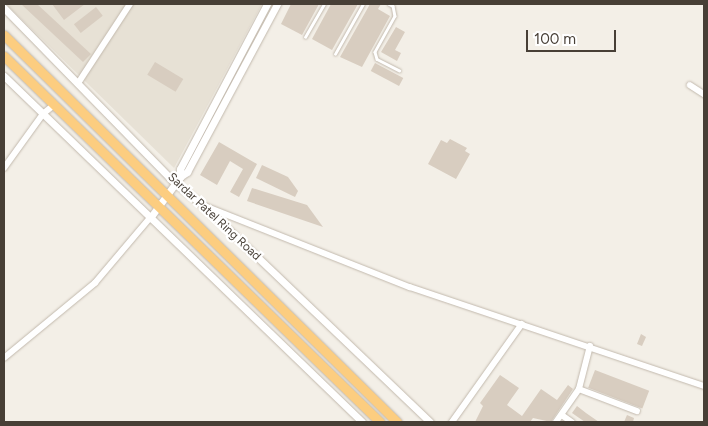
<!DOCTYPE html>
<style>
body{margin:0}
#map{position:relative;width:708px;height:426px;overflow:hidden;background:#f3efe7;font-family:Figtree,sans-serif}
div>[style]{position:absolute}
[style*='--x']{left:calc(var(--x)*1px);top:calc(var(--y)*1px);width:calc(var(--w)*1px);rotate:calc(var(--a)*1deg)}
.residential>*{inset:0;background:#e7e1d5}
.building>*{inset:0;background:#d8cdc0;transform-origin:0 0}
.roads{filter:drop-shadow(0 0 1px #c2b9ad) drop-shadow(0 0 1px #c2b9ad)}
.service>*{height:2.5px;margin:-1.25px;padding:0 1.25px;transform-origin:1.25px;border-radius:1.25px;background:#fff}
.minor>*{height:5.5px;margin:-2.75px;padding:0 2.75px;transform-origin:2.75px;border-radius:2.75px;background:#fff}
.tertiary>*{height:7px;margin:-3.5px;padding:0 3.5px;transform-origin:3.5px;border-radius:3.5px;background:#fff}
.trunk>*{height:9px;margin:-4.5px;padding:0 4.5px;transform-origin:4.5px;border-radius:4.5px;background:#fccd80}
span{translate:-50% -50%;white-space:nowrap;text-align:center;line-height:1.15;-webkit-text-stroke:4.5px #fff;paint-order:stroke}
.street-label{font-size:12px;color:#473f36}
.frame{position:absolute;inset:0;border:5px solid #473f36;pointer-events:none}
.scale{position:absolute;left:526px;top:30px;width:90px;height:22px;box-sizing:border-box;border:2px solid #473f36;border-top:0;padding-left:6px;font-size:15px;line-height:18px;white-space:nowrap;color:#473f36;-webkit-text-stroke:4px #fff;paint-order:stroke}
</style>
<div id="map">
<div class="residential">
<i style="clip-path:polygon(6px 4px,262px 4px,174px 168px)"></i>
</div>
<div class="building">
<i style="clip-path:polygon(21px 4px,37px 4px,91px 54px,83px 62px)"></i>
<i style="clip-path:polygon(52px 4px,85px 4px,64px 20px)"></i>
<i style="clip-path:polygon(291px 4px,319px 4px,302px 35px,281px 24px)"></i>
<i style="clip-path:polygon(331px 4px,358px 4px,332px 50px,312px 39px)"></i>
<i style="clip-path:polygon(370px 4px,381px 4px,378px 9px,390px 16px,362px 67px,340px 57px)"></i>
<i style="left:96px;top:7px;width:11px;height:28px;rotate:52deg"></i>
<i style="clip-path:polygon(396px 27px,405px 32px,395px 50px,401px 53px,397px 61px,381px 52px)"></i>
<i style="left:155px;top:62px;width:33px;height:15px;rotate:31deg"></i>
<i style="left:375px;top:63px;width:32px;height:9px;rotate:28deg"></i>
<i style="clip-path:polygon(450px 139px,467px 148px,465px 151px,470px 154px,456px 179px,428px 164px,441px 140px,447px 143px)"></i>
<i style="clip-path:polygon(219px 142px,257px 164px,239px 197px,230px 192px,243px 169px,230px 161px,217px 185px,200px 175px)"></i>
<i style="clip-path:polygon(262px 165px,288px 177px,298px 191px,295px 197px,256px 178px)"></i>
<i style="clip-path:polygon(252px 188px,307px 205px,323px 227px,247px 201px)"></i>
<i style="clip-path:polygon(641px 334px,646px 337px,642px 346px,637px 344px)"></i>
<i style="left:595px;top:370px;width:58px;height:19px;rotate:21deg"></i>
<i style="clip-path:polygon(500px 375px,519px 388px,507px 405px,522px 416px,541px 389px,557px 400px,568px 385px,573px 389px,551px 422px,533px 418px,530px 422px,475px 422px,483px 406px,480px 403px)"></i>
<i style="clip-path:polygon(577px 406px,586px 413px,599px 422px,585px 422px,572px 413px)"></i>
<i style="clip-path:polygon(627px 415px,634px 418px,633px 422px,624px 422px)"></i>
</div>
<div class="roads">
<div class="service">
<i style="--x:389;--y:4;--w:4;--a:27"></i>
<i style="--x:393;--y:6;--w:10;--a:79"></i>
<i style="--x:395;--y:16;--w:41;--a:119.1"></i>
<i style="--x:375;--y:52;--w:7;--a:74"></i>
<i style="--x:377;--y:59;--w:25;--a:27"></i>
<i style="--x:305;--y:37;--w:38;--a:-60"></i>
<i style="--x:335;--y:54;--w:57;--a:-60.8"></i>
</div>
<div class="minor">
<i style="--x:79;--y:82;--w:93;--a:-56.8"></i>
<i style="--x:690;--y:85;--w:17;--a:33"></i>
<i style="--x:4;--y:168;--w:67;--a:-54.2"></i>
<i style="--x:43;--y:114;--w:13;--a:-39"></i>
<i style="--x:205;--y:206;--w:220;--a:21.6"></i>
<i style="--x:410;--y:287;--w:310;--a:18.6"></i>
<i style="--x:4;--y:358;--w:118;--a:-39.5"></i>
<i style="--x:95;--y:283;--w:85;--a:-49.8"></i>
<i style="--x:579;--y:389;--w:62;--a:20.8"></i>
<i style="--x:562;--y:415;--w:12;--a:35"></i>
<i style="--x:452;--y:422;--w:120;--a:-54.5"></i>
<i style="--x:556;--y:422;--w:40;--a:-55.1"></i>
<i style="--x:579;--y:389;--w:44;--a:-75.7"></i>
</div>
<div class="tertiary">
<i style="--x:4;--y:8;--w:246;--a:45.7"></i>
<i style="--x:176;--y:184;--w:34;--a:38"></i>
<i style="--x:203;--y:205;--w:314;--a:43.7"></i>
<i style="--x:4;--y:76;--w:498;--a:44"></i>
<i style="--x:180;--y:177;--w:9;--a:-36"></i>
<i style="--x:187;--y:172;--w:191;--a:-61.8"></i>
<i style="--x:150;--y:218;--w:51;--a:-53.8"></i>
<i style="--x:180;--y:177;--w:8;--a:-90"></i>
<i style="--x:180;--y:169;--w:187;--a:-62.2"></i>
</div>
<div class="trunk">
<i style="--x:4;--y:35;--w:552;--a:44.56"></i>
<i style="--x:4;--y:56;--w:525;--a:44.23"></i>
</div>
</div>
<div class="street-label">
<span style="left:214px;top:217px;rotate:43deg">Sardar Patel Ring Road</span>
</div>
<div class="frame"></div>
<div class="scale">100 m</div>
</div>
